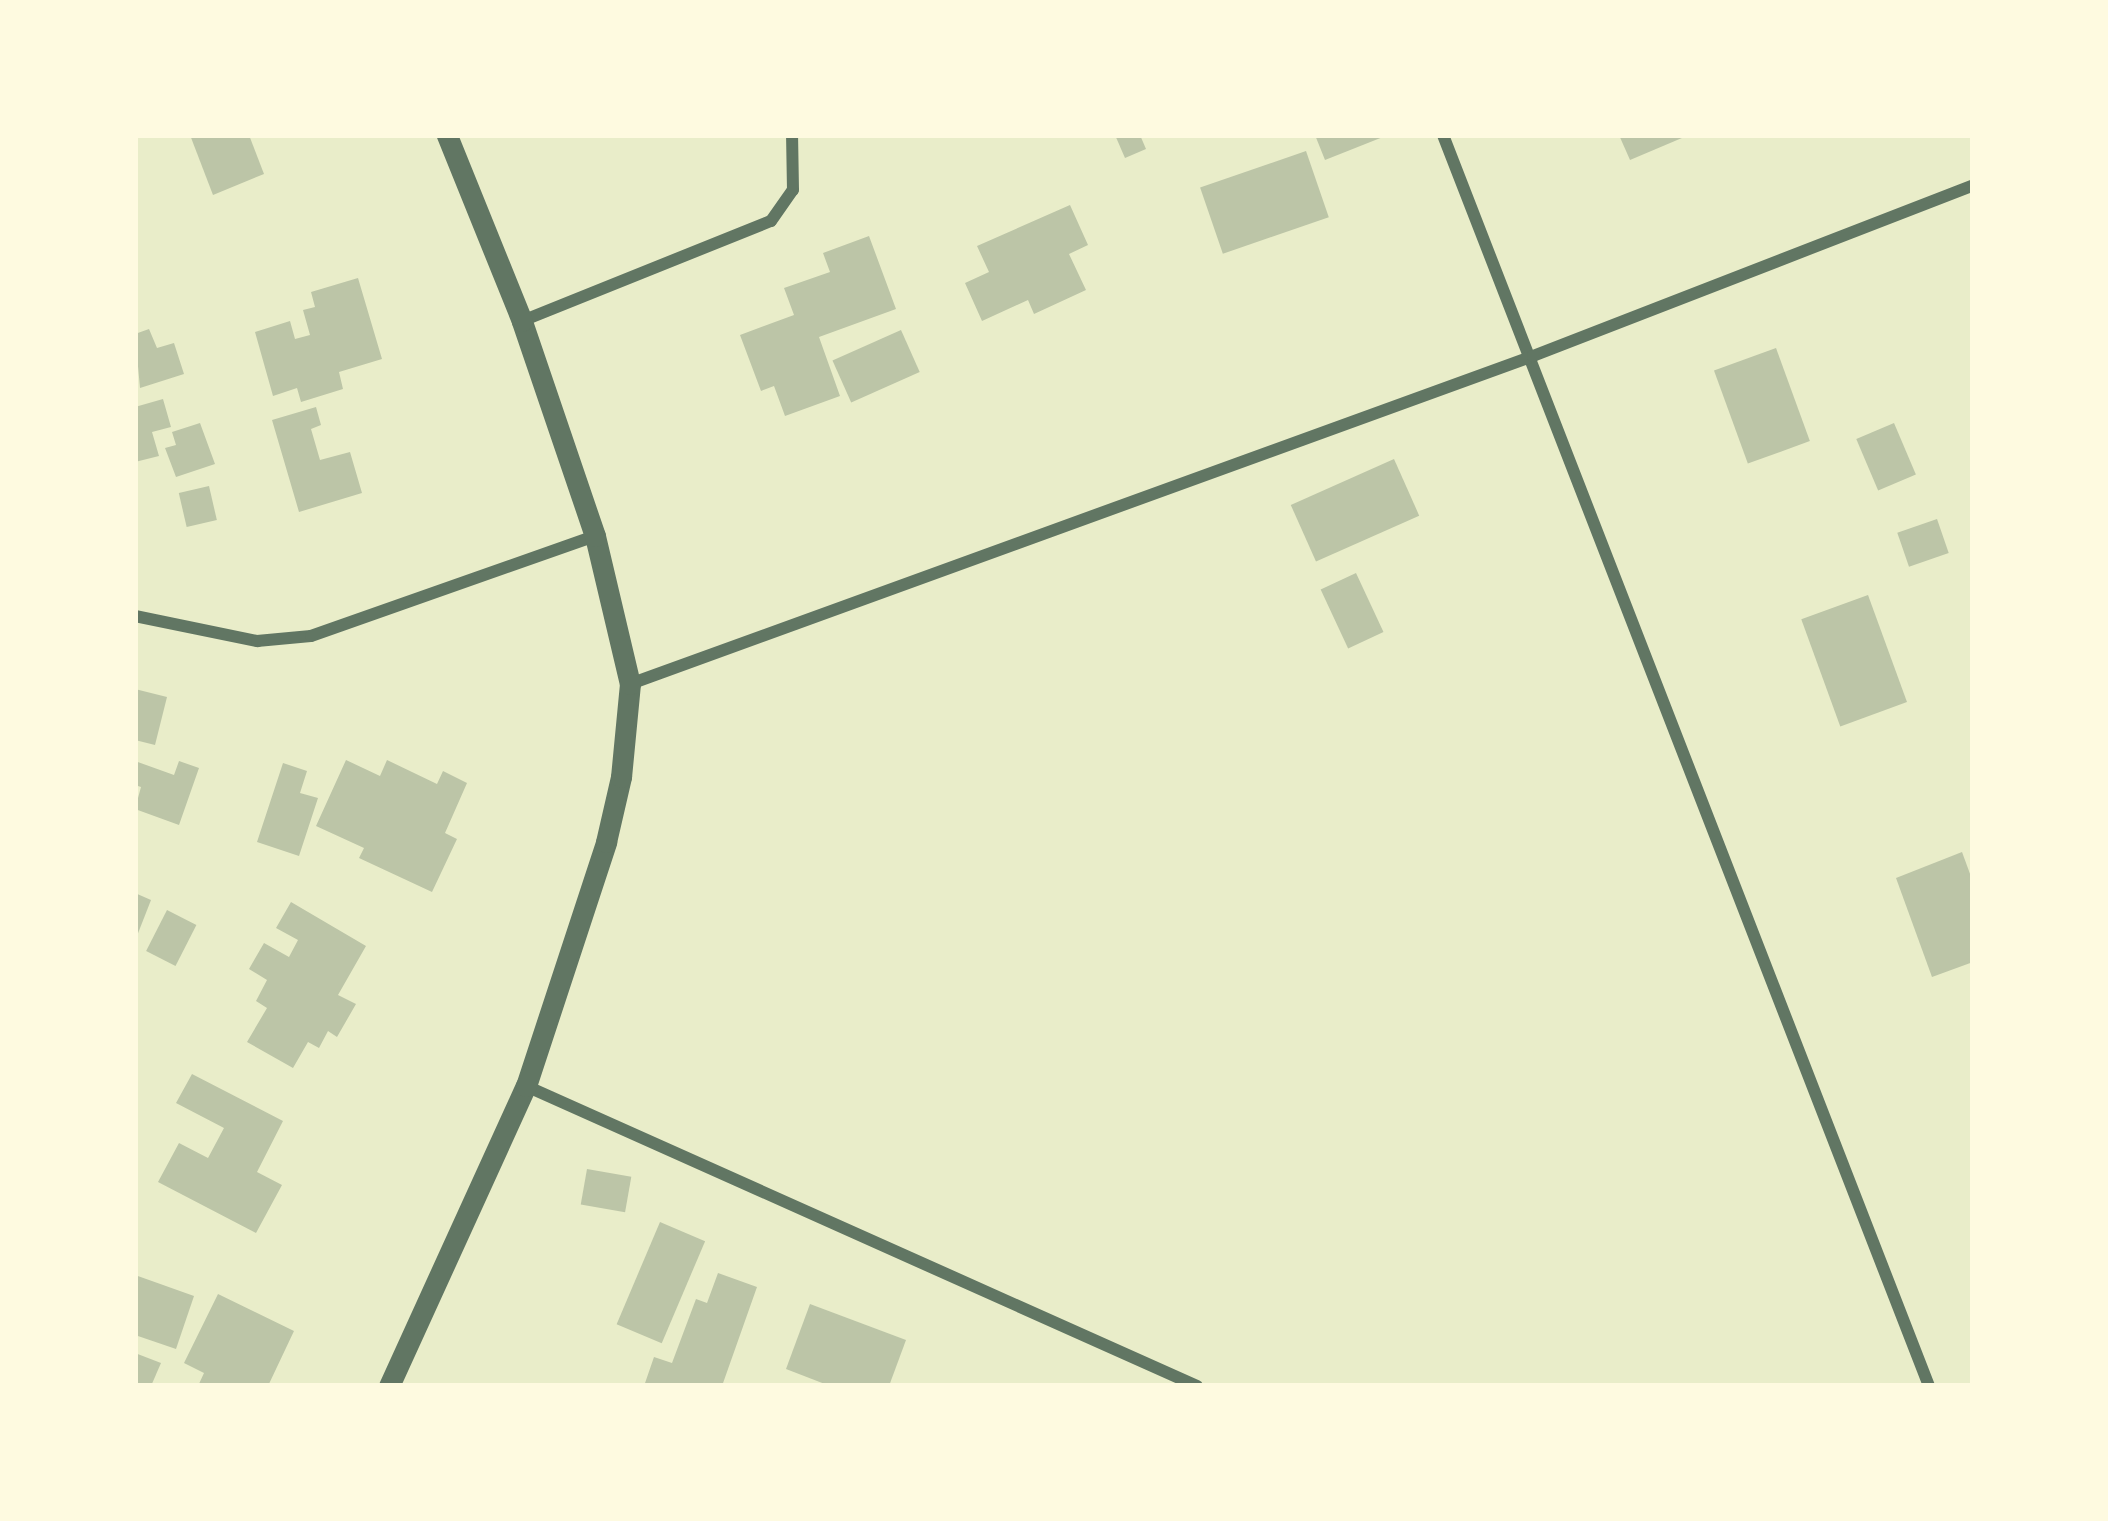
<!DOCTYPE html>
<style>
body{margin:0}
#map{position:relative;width:2108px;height:1521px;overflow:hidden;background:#e9edc9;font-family:"Nunito Sans",sans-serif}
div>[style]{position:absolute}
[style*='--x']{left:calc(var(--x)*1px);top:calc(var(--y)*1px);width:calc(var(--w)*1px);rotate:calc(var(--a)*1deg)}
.building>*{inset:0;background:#bcc5a7;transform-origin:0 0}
.minor>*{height:12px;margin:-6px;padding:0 6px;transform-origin:6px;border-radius:6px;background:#617663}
.tertiary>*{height:21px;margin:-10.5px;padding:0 10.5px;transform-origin:10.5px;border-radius:10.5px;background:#617663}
span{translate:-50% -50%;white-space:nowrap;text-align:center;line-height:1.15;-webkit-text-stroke:9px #fefae0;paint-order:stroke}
.frame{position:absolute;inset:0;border:138px solid #fefae0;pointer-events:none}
</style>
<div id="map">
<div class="building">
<i style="clip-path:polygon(190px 135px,249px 135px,264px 174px,213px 195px)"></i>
<i style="clip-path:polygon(1115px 135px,1140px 135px,1146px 149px,1125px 158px)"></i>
<i style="clip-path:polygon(1315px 135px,1388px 135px,1325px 160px)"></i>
<i style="clip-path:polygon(1619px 135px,1689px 135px,1630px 160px)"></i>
<i style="left:1306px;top:151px;width:70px;height:112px;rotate:71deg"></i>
<i style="clip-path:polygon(1070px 205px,1088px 245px,1069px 254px,1086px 290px,1034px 314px,1028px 300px,982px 321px,965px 283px,989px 272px,977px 246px)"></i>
<i style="clip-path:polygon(869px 236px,896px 309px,819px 337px,840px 396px,785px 416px,774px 386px,761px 391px,740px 335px,794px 315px,784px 288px,830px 272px,823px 253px)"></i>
<i style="clip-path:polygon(358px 278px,382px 359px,339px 372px,343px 389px,301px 402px,297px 388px,273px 396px,255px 332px,290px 321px,295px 339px,310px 335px,303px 310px,315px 307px,311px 292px)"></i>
<i style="clip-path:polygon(149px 329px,157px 348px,174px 343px,184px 374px,140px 388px,135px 334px)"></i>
<i style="left:901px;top:330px;width:46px;height:75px;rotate:66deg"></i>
<i style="left:1776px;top:348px;width:99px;height:66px;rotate:70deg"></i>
<i style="clip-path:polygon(163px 399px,171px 427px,152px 432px,159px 456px,135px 462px,135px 407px)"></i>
<i style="clip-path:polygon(316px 407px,321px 425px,311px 429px,320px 460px,350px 452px,362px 493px,299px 512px,272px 420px)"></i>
<i style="clip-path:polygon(200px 423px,215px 464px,176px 477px,165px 448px,176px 445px,172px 432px)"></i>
<i style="left:1894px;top:423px;width:56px;height:41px;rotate:67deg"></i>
<i style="left:1394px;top:459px;width:62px;height:113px;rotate:66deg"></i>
<i style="left:209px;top:486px;width:35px;height:31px;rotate:77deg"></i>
<i style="left:1937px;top:519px;width:36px;height:42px;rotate:71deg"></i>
<i style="left:1356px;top:573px;width:65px;height:39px;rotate:65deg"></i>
<i style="left:1868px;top:595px;width:114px;height:71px;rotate:70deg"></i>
<i style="clip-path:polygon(135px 689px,167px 697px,155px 745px,135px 740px)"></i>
<i style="clip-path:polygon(346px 760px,380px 776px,387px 760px,437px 784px,443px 771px,467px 783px,445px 833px,457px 839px,432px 892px,359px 858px,364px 848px,316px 826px)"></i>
<i style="clip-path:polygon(135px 761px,174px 775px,179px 761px,199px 768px,179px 825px,135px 809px,141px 787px,135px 785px)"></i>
<i style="clip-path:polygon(283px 763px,307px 771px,300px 793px,318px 798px,299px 856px,257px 842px)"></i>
<i style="clip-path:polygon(1962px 852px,1973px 882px,1973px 962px,1932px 977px,1896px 878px)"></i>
<i style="clip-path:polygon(135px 893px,151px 900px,135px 941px)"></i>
<i style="clip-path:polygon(291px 902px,366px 946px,338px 995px,356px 1004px,337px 1037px,328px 1031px,319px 1048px,308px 1042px,293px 1068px,247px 1042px,267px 1008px,256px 1001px,267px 980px,249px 969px,264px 943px,289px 957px,298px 940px,276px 928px)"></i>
<i style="left:167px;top:910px;width:33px;height:46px;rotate:27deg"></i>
<i style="clip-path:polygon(192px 1074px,283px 1121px,257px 1172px,282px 1185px,256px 1233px,158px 1182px,179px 1143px,208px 1158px,224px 1128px,176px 1103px)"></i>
<i style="left:587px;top:1169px;width:45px;height:36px;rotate:10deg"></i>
<i style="left:660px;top:1222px;width:49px;height:111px;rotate:23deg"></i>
<i style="clip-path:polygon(718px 1273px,757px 1287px,722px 1386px,644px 1386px,654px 1357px,672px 1363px,696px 1299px,707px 1303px)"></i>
<i style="clip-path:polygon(135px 1275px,194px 1296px,176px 1349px,135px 1335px)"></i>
<i style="clip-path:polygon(218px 1294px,294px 1331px,268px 1386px,198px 1386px,204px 1373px,184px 1363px)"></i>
<i style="clip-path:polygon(810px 1304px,906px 1340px,889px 1386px,830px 1386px,786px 1369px)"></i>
<i style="clip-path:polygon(135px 1353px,161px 1363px,151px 1386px,135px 1386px)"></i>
</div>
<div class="minor">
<i style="--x:1443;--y:135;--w:1342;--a:68.77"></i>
<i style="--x:522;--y:321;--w:268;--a:-21.9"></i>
<i style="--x:771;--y:221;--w:38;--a:-55"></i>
<i style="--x:793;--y:190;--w:55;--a:-91"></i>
<i style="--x:135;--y:616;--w:125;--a:11.6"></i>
<i style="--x:257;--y:641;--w:54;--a:-5.3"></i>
<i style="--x:311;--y:636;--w:301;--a:-19.4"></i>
<i style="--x:630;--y:684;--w:961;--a:-19.96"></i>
<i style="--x:1533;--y:356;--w:472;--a:-21.2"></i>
<i style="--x:526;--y:1086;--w:735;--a:24.09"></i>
</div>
<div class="tertiary">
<i style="--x:389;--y:1386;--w:330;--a:-65.5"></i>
<i style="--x:526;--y:1086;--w:257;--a:-71.8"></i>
<i style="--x:606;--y:842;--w:67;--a:-77"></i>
<i style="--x:621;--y:777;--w:93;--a:-84.5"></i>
<i style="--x:630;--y:684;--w:152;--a:-103.3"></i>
<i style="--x:595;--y:536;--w:227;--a:-108.8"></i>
<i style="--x:522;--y:321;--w:201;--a:-112"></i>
</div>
<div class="frame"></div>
</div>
